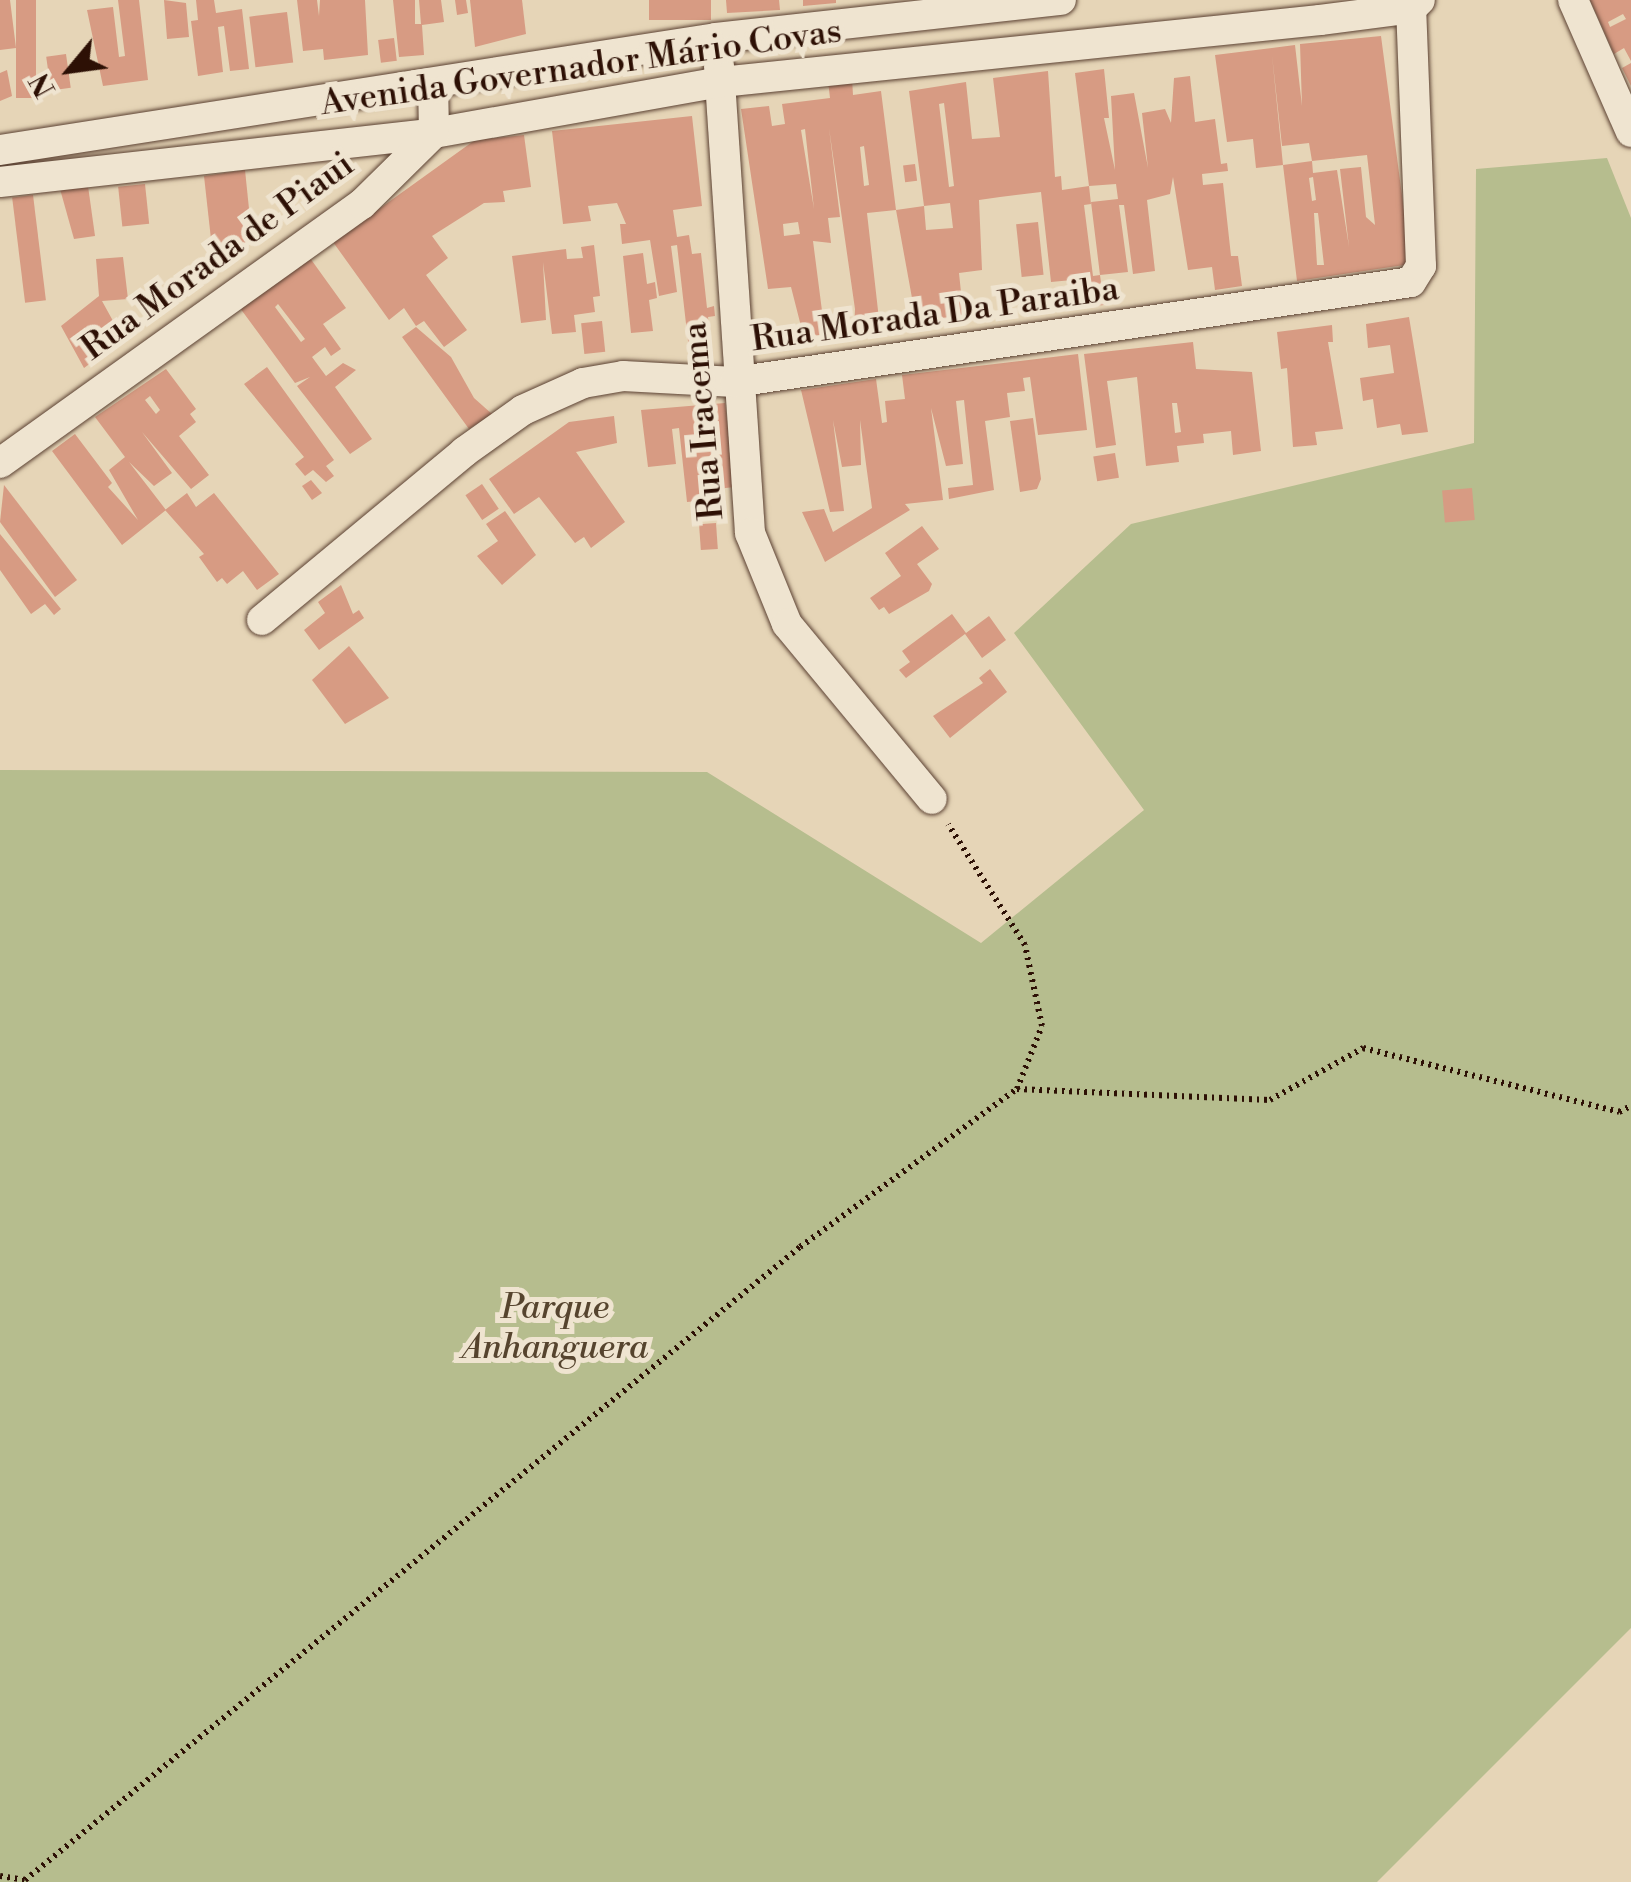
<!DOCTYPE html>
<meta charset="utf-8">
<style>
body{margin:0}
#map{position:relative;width:1631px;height:1882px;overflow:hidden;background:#e6d5b7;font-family:"Libre Bodoni",serif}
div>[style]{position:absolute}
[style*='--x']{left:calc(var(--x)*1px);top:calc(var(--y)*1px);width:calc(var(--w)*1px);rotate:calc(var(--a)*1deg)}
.green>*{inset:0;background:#b6bd8e}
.building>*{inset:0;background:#d79b83;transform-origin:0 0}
.path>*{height:6px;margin-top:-3px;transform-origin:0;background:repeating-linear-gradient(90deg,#2d1005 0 2.5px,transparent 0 7.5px)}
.roads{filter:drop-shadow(0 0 2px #5b4132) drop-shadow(0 0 2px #5b4132)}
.minor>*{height:30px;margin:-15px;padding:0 15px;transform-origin:15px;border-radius:15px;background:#efe4d0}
span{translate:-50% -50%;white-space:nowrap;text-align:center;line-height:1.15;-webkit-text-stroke:10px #efe4d0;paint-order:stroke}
.street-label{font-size:35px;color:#2d1005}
.park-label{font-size:35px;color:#56442e;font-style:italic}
.north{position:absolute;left:20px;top:20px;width:100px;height:100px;-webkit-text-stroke:8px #efe4d0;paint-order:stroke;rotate:241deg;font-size:28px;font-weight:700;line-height:40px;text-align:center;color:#2d1005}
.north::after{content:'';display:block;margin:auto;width:35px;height:45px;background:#2d1005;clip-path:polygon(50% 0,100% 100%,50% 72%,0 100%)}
</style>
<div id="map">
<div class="green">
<i style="clip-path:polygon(1607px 158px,1631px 218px,1631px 1628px,1377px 1882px,0 1882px,0 770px,707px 772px,981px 943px,1144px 810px,1014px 633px,1131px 524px,1474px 443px,1476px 169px)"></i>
</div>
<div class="building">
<i style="clip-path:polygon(0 0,10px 0,16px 48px,0 50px)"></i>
<i style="left:16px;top:0;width:20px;height:98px"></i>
<i style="clip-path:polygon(118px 0,139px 0,148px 80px,103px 86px,87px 10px,113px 7px,119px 57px,125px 56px)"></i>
<i style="clip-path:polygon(164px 0,186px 3px,189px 37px,167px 39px)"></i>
<i style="clip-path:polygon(196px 0,214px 0,216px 13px,242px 9px,249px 69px,230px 71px,224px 26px,218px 27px,223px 72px,198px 76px,191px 21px,198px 20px)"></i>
<i style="clip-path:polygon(297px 0,317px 0,319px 16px,320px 0,365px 0,368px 55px,324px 60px,323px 49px,303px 51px)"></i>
<i style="clip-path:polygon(393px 0,415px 0,415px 24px,421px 24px,419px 0,441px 0,444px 22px,422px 25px,424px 55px,399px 57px)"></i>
<i style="clip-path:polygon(455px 0,466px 0,468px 13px,457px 15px)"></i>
<i style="clip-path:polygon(470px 0,522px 0,526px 34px,475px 47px)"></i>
<i style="left:649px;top:0;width:62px;height:20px"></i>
<i style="clip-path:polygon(726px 0,779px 0,780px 10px,727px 13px)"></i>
<i style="clip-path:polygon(803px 0,836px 0,836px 3px,803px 6px)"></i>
<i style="clip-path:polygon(evenodd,1590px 0,1631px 0,1631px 61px,1624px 48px,1614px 54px,1590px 0,1623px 14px,1626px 19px,1610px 27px,1608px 22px,1623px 14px)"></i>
<i style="left:287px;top:12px;width:51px;height:38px;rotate:83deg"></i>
<i style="clip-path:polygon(evenodd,1381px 36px,1411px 264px,1297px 281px,1283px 165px,1312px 161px,1313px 173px,1337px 170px,1349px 247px,1340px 169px,1361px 167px,1366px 217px,1375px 225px,1367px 155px,1312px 161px,1309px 143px,1282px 146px,1272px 55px,1283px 165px,1256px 168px,1253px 139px,1227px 142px,1215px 55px,1295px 45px,1302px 106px,1300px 44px,1381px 36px,1313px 177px,1316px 200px,1312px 201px,1309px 178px,1313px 177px,1381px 36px,1314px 213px,1318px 213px,1324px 265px,1317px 265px,1314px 213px)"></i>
<i style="left:394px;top:38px;width:23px;height:16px;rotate:83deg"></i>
<i style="left:66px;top:54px;width:34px;height:20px;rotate:82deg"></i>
<i style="clip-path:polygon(1631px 63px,1631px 86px,1622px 68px)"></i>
<i style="clip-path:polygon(evenodd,1104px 69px,1109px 118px,1104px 118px,1115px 170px,1111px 96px,1134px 93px,1148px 168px,1142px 113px,1165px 109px,1171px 123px,1174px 78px,1190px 76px,1195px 122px,1215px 119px,1221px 164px,1227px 163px,1228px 171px,1202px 174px,1203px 185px,1223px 183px,1231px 256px,1238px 256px,1242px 286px,1215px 290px,1212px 267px,1188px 270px,1173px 177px,1170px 194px,1147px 200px,1155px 271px,1133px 274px,1124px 205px,1119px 205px,1128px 272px,1100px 275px,1104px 305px,1076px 308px,1072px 280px,1051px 282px,1041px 192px,1000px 197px,979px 200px,982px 270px,959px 273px,964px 321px,909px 328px,906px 299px,912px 298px,896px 210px,924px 206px,926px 230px,953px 228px,950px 203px,924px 206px,909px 91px,966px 82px,972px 139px,1000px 137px,993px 78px,1048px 71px,1055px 177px,1061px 176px,1062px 190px,1089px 186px,1091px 204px,1084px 205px,1093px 276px,1100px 275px,1091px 202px,1118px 199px,1116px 184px,1089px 186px,1075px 73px,1104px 69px,944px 103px,954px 186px,949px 187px,939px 104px,944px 103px)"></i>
<i style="clip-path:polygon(7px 70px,12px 96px,0 101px,0 73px)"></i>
<i style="clip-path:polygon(evenodd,852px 79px,853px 95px,881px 91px,896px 210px,867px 213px,880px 328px,854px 332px,855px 309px,829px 128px,840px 217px,828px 218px,831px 243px,813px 241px,825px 334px,804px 338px,791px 287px,768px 289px,741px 109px,769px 106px,772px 126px,785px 124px,782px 104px,830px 98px,828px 81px,852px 79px,805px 129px,814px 209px,801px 130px,805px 129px,852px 79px,864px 146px,869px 185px,864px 186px,860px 147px,864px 146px,852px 79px,798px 222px,800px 234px,784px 236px,783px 224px,798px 222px)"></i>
<i style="clip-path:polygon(692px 116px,702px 206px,673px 210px,677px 237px,689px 235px,692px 254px,701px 253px,707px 308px,714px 306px,715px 316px,708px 317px,712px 349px,689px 350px,677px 245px,671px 246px,677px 292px,659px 296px,650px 240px,622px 244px,620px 224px,626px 224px,617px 203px,588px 206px,591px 221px,563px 224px,552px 131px)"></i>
<i style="clip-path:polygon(524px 135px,531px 187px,503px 191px,505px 202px,484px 203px,432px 236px,448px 258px,426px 275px,467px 330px,444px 347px,424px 321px,416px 326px,404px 308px,389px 320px,333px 242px,475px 140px)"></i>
<i style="left:915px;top:164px;width:17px;height:12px;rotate:83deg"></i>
<i style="clip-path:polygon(245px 170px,252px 238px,214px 266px,204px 176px)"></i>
<i style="left:145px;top:184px;width:40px;height:27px;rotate:84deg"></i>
<i style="clip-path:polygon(88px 186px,95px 236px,74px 239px,60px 189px)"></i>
<i style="left:33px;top:195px;width:106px;height:21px;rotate:83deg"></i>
<i style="left:1038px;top:222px;width:53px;height:22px;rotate:84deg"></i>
<i style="clip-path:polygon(594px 245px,600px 296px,593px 297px,595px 312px,574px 315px,576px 332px,552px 334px,543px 262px,546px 320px,521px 323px,512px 256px,566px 249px,567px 259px,583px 258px,581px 247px)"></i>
<i style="clip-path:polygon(643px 253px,647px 284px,655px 282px,657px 298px,649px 300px,653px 331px,631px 333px,623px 256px)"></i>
<i style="clip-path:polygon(123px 257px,128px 299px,102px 301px,123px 339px,84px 368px,61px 326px,99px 296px,96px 259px)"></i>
<i style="clip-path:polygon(evenodd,310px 258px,346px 308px,323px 324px,341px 349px,331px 356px,325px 347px,312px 357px,326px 376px,343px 363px,356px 370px,335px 387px,372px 439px,350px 454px,297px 386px,310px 377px,295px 383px,240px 308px,310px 258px,278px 304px,305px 339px,301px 342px,275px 307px,278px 304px)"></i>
<i style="clip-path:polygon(1409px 317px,1428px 432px,1402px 435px,1400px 424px,1377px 428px,1373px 399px,1363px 401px,1360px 378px,1394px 373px,1390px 345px,1368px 348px,1366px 324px)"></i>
<i style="left:602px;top:321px;width:31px;height:21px;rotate:84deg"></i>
<i style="clip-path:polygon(1332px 325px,1333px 342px,1328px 342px,1343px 429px,1315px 432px,1317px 445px,1293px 447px,1287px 368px,1281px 369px,1277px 332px)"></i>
<i style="clip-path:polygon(416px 327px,451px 357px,474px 398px,492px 414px,469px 429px,402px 337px)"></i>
<i style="clip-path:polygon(evenodd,1193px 342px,1196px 369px,1252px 372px,1261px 451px,1233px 455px,1231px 431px,1203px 434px,1204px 443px,1177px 446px,1179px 462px,1146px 466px,1137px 377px,1107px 381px,1116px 445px,1096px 448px,1084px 354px,1193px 342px,1172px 403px,1177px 403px,1181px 432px,1175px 433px,1172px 403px)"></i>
<i style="clip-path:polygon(1078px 354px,1087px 430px,1038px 435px,1030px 377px,1023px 378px,1025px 391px,1007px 393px,1010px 417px,985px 421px,994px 490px,949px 499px,948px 488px,973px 485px,964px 400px,956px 401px,963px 464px,946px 466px,931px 408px,943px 500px,905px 504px,910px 510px,825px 562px,802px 512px,824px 509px,833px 532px,872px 508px,860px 420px,861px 465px,842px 467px,833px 420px,844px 511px,830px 512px,801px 390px,876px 379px,882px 423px,887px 422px,885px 401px,905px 399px,902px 375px)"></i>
<i style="clip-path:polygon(267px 367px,334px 460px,326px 466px,334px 476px,326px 482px,313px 470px,305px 476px,295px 464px,304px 457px,244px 384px)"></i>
<i style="clip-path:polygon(evenodd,166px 369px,196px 409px,190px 414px,196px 422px,179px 436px,209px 475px,191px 489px,142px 432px,172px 473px,154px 486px,129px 462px,166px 510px,122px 545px,52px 451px,75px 434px,112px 483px,108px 487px,138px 520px,109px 470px,125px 457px,95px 417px,166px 369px,150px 396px,160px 410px,156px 414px,145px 400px,150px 396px)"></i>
<i style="clip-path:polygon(725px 403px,735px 487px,707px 490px,709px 500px,687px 502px,679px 428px,672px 429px,676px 464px,648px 467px,641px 410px)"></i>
<i style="clip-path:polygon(614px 416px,617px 443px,576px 452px,625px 522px,591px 548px,584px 537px,575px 543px,539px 497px,514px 514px,489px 479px,569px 422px)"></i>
<i style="clip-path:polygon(1033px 418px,1041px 479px,1037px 489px,1020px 492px,1010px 421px)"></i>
<i style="left:1115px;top:453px;width:25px;height:22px;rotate:81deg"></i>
<i style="clip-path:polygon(311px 480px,322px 493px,312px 500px,302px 486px)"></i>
<i style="left:482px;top:484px;width:30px;height:20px;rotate:56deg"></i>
<i style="clip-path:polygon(4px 485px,77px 580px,55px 597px,0 522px)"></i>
<i style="left:1472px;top:488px;width:32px;height:30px;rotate:85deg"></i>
<i style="clip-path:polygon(187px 493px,196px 507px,214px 493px,279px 574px,257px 590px,243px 571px,227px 584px,222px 578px,217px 582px,199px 557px,204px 554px,165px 510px)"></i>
<i style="clip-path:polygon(505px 511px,536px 555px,502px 585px,477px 556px,498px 541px,486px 524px)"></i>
<i style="left:716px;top:523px;width:26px;height:17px;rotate:86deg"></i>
<i style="clip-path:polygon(922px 526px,939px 549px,917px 564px,932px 584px,929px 591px,889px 614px,884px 607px,879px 610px,870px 598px,901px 576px,885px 553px)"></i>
<i style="clip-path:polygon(0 534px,61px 609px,54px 615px,45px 604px,31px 614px,0 570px)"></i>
<i style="clip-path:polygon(341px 585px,353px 614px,359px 610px,364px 618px,319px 650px,304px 630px,325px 613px,318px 602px)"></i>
<i style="clip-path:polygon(952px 614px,966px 633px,989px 616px,1006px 640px,982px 658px,965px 634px,906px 678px,899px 670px,910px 662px,902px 651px)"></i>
<i style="clip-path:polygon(349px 646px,389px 698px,345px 724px,312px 680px)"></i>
<i style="clip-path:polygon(990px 669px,1007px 692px,950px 738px,933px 716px,983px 683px,979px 678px)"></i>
</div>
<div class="path">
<i style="--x:1017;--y:1089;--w:253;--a:2.5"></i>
<i style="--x:1270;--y:1100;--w:107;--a:-29.2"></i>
<i style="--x:1363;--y:1048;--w:264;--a:14"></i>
<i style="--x:1619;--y:1112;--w:13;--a:-27"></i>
<i style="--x:0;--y:1876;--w:25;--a:9"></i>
<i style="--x:25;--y:1880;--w:1001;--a:-39.24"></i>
<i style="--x:800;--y:1247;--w:268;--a:-36.1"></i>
<i style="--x:1017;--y:1089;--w:68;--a:-68.4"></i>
<i style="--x:1042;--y:1026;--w:83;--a:-101.9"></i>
<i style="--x:1025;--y:945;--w:143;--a:-122.5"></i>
</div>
<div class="roads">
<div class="minor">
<i style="--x:1573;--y:0;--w:144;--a:66.3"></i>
<i style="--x:719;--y:66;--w:468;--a:86.2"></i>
<i style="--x:750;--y:533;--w:98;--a:67.9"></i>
<i style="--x:787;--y:624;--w:227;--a:50.4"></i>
<i style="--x:0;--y:150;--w:725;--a:-8.89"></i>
<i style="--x:716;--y:38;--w:347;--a:-6.3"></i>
<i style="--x:0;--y:182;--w:437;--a:-6.4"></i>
<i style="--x:434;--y:133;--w:291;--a:-10.1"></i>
<i style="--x:721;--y:82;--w:602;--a:-5.91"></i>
<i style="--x:1320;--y:20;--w:93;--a:-7.4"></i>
<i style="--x:1412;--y:8;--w:11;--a:-45"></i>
<i style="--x:0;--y:463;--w:445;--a:-35.6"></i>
<i style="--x:362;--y:204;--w:101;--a:-44.6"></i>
<i style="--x:434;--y:133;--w:50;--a:-91.1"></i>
<i style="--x:262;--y:620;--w:263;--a:-39.7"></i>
<i style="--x:464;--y:452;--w:72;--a:-35.4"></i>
<i style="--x:523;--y:410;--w:66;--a:-24.2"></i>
<i style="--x:583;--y:383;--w:41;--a:-9.9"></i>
<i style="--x:623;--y:376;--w:112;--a:3.1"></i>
<i style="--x:735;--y:382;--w:683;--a:-8.41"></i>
<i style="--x:1411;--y:282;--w:19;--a:-58"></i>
<i style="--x:1421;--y:266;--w:266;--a:-92.2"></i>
</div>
</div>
<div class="street-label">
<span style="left:581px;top:68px;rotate:-8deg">Avenida Governador Mário Covas</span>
<span style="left:218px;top:257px;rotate:-36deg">Rua Morada de Piaui</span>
<span style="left:935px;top:315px;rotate:-8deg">Rua Morada Da Paraiba</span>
<span style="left:704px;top:421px;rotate:-95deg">Rua Iracema</span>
</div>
<div class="park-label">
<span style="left:555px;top:1328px">Parque<br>Anhanguera</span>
</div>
<div class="north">N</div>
</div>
